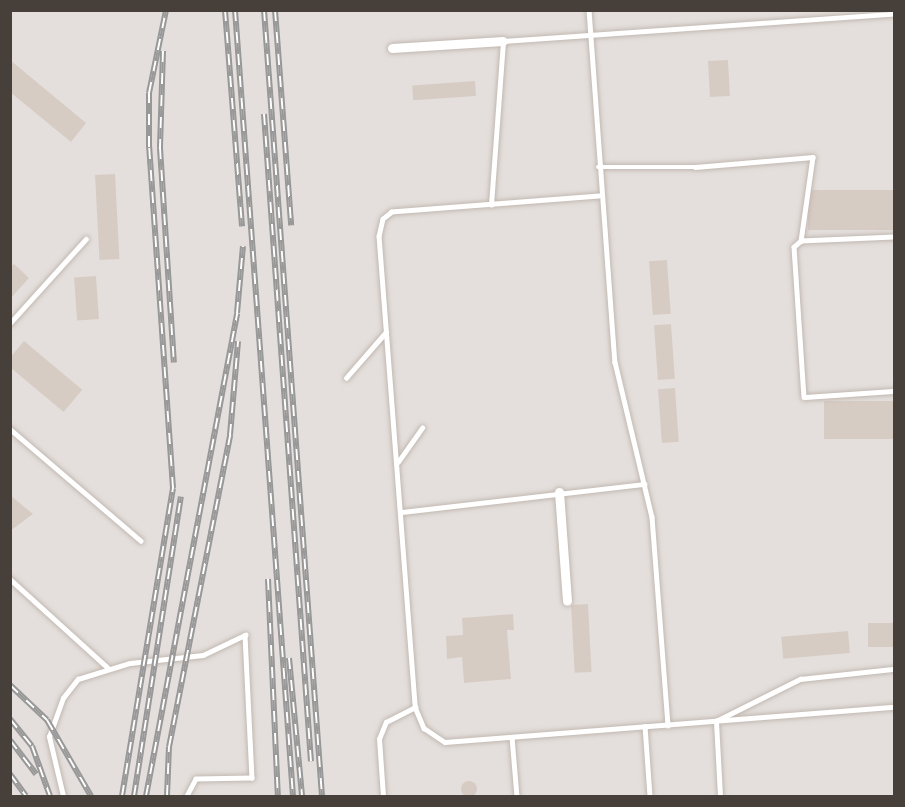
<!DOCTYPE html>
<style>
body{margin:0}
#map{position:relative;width:905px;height:807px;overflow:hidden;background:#f4efeb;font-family:"Golos Text",sans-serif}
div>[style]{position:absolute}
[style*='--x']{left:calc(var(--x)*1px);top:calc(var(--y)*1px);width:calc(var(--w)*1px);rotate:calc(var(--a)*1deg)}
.industrial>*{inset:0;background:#e4dfdc;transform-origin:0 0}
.building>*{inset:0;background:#d7ccc4;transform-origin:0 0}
.round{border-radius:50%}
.roads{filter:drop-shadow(0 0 2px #c2b8b1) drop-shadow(0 0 2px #c2b8b1)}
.service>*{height:4.5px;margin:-2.25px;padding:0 2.25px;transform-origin:2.25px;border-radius:2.25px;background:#fff}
.minor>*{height:9px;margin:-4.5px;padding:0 4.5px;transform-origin:4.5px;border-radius:4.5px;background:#fff}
.rail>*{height:6px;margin-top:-3px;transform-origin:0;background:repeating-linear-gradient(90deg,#fff 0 11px,#989898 0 22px);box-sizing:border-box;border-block:2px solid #989898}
span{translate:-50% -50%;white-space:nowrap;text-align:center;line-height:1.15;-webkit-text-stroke:5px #fff;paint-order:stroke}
.frame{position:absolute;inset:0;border:12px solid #473f39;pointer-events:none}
</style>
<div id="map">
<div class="industrial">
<i style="left:10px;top:11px;width:884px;height:785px"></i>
</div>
<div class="building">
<i style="clip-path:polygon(10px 60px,86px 123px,71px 142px,10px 92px)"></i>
<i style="left:728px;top:60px;width:36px;height:20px;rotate:87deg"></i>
<i style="left:475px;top:81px;width:15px;height:63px;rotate:86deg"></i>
<i style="left:115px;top:174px;width:85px;height:20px;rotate:87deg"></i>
<i style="left:894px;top:190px;width:40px;height:86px;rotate:90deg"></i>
<i style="left:667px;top:260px;width:54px;height:18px;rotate:86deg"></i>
<i style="clip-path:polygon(14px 264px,29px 278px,10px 299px,10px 268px)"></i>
<i style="left:96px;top:276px;width:43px;height:22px;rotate:86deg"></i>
<i style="left:671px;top:324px;width:55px;height:17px;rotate:86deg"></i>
<i style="left:24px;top:341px;width:76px;height:29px;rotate:40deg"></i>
<i style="left:675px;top:388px;width:54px;height:17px;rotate:86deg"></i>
<i style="left:894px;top:401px;width:38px;height:70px;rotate:90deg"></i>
<i style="clip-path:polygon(10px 495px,33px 514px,10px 531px)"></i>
<i style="left:588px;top:604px;width:68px;height:17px;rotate:87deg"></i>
<i style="clip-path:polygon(513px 614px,514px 630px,507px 630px,511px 679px,464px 683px,462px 657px,447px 659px,446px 636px,463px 635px,462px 618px)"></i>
<i style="left:894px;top:623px;width:24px;height:26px;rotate:90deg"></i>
<i style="left:848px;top:631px;width:22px;height:67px;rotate:85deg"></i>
<i class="round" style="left:461px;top:781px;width:16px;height:16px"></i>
</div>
<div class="roads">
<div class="service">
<i style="--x:589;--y:10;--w:353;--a:85.8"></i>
<i style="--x:615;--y:362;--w:159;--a:76.6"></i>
<i style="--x:652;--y:517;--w:209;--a:85.6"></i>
<i style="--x:598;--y:167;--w:97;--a:0"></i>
<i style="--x:695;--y:167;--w:118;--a:-4.8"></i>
<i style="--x:813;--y:157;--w:85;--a:98.1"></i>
<i style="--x:599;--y:196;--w:208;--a:175.6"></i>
<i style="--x:392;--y:212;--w:11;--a:142"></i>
<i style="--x:383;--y:219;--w:17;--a:103"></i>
<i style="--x:379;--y:236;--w:472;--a:85.6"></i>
<i style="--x:415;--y:707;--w:23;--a:67"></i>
<i style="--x:424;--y:728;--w:25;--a:34"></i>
<i style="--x:445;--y:742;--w:450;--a:-4.5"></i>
<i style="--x:491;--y:205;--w:164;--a:-85.8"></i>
<i style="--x:503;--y:41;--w:392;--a:-4"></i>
<i style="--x:894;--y:237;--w:93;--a:177.5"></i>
<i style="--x:801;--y:241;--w:9;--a:139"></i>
<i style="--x:794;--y:247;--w:150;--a:86.2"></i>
<i style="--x:804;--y:397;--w:90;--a:-3.8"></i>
<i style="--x:10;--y:323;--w:113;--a:-47.9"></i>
<i style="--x:346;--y:378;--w:61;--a:-49"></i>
<i style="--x:10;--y:429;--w:172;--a:40.5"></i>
<i style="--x:398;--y:462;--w:42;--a:-54.8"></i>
<i style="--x:402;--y:512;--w:244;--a:-6.6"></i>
<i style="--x:10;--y:579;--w:132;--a:42.2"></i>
<i style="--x:645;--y:726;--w:70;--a:85.9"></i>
<i style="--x:512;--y:737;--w:59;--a:85.2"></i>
<i style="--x:63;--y:796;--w:61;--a:-103.3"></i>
<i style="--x:49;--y:737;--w:41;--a:-70.3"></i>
<i style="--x:63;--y:698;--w:24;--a:-52"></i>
<i style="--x:78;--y:679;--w:54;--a:-17.1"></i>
<i style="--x:130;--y:663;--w:73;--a:-6.3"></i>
<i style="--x:203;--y:655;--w:47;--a:-25.5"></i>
<i style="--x:245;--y:635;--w:143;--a:87.2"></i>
<i style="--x:252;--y:778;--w:56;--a:179"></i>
<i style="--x:196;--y:779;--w:19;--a:118"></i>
<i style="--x:383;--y:796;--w:57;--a:-94"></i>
<i style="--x:379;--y:739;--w:18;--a:-68"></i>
<i style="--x:386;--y:722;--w:33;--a:-27"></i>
<i style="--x:720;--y:796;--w:75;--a:-93.1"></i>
<i style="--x:716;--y:721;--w:94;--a:-26.6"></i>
<i style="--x:800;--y:679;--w:95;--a:-6.1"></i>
</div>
<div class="minor">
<i style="--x:392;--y:48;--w:111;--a:-3.6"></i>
<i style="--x:559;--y:492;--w:109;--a:85.8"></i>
</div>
</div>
<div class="rail">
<i style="--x:225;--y:10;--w:217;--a:85.5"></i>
<i style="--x:235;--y:10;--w:788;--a:85.78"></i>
<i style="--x:264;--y:10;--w:788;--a:85.78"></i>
<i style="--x:275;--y:10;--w:216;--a:85.7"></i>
<i style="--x:163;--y:51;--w:97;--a:91.8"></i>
<i style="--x:160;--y:148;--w:215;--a:86.3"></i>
<i style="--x:264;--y:114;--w:649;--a:85.85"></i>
<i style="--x:268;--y:579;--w:217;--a:87.4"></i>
<i style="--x:289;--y:658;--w:139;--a:84.6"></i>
<i style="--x:10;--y:685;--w:51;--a:43.4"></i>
<i style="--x:47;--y:720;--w:88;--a:59.9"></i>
<i style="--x:10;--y:719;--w:35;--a:51"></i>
<i style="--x:32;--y:746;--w:53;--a:70.2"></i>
<i style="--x:10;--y:740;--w:43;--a:52.6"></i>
<i style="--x:10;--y:774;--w:27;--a:54"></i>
<i style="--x:122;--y:796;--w:312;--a:-80.6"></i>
<i style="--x:173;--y:488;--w:342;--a:-94"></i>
<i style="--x:149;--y:147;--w:54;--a:-90"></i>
<i style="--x:149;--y:93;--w:85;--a:-78.4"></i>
<i style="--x:134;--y:796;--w:303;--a:-81.1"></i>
<i style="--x:146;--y:796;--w:491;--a:-79.3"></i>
<i style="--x:237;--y:313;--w:67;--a:-84.9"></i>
<i style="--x:167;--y:796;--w:49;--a:-87.7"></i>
<i style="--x:169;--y:747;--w:318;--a:-78.9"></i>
<i style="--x:230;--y:435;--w:94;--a:-85.1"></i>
</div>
<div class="frame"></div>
</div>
